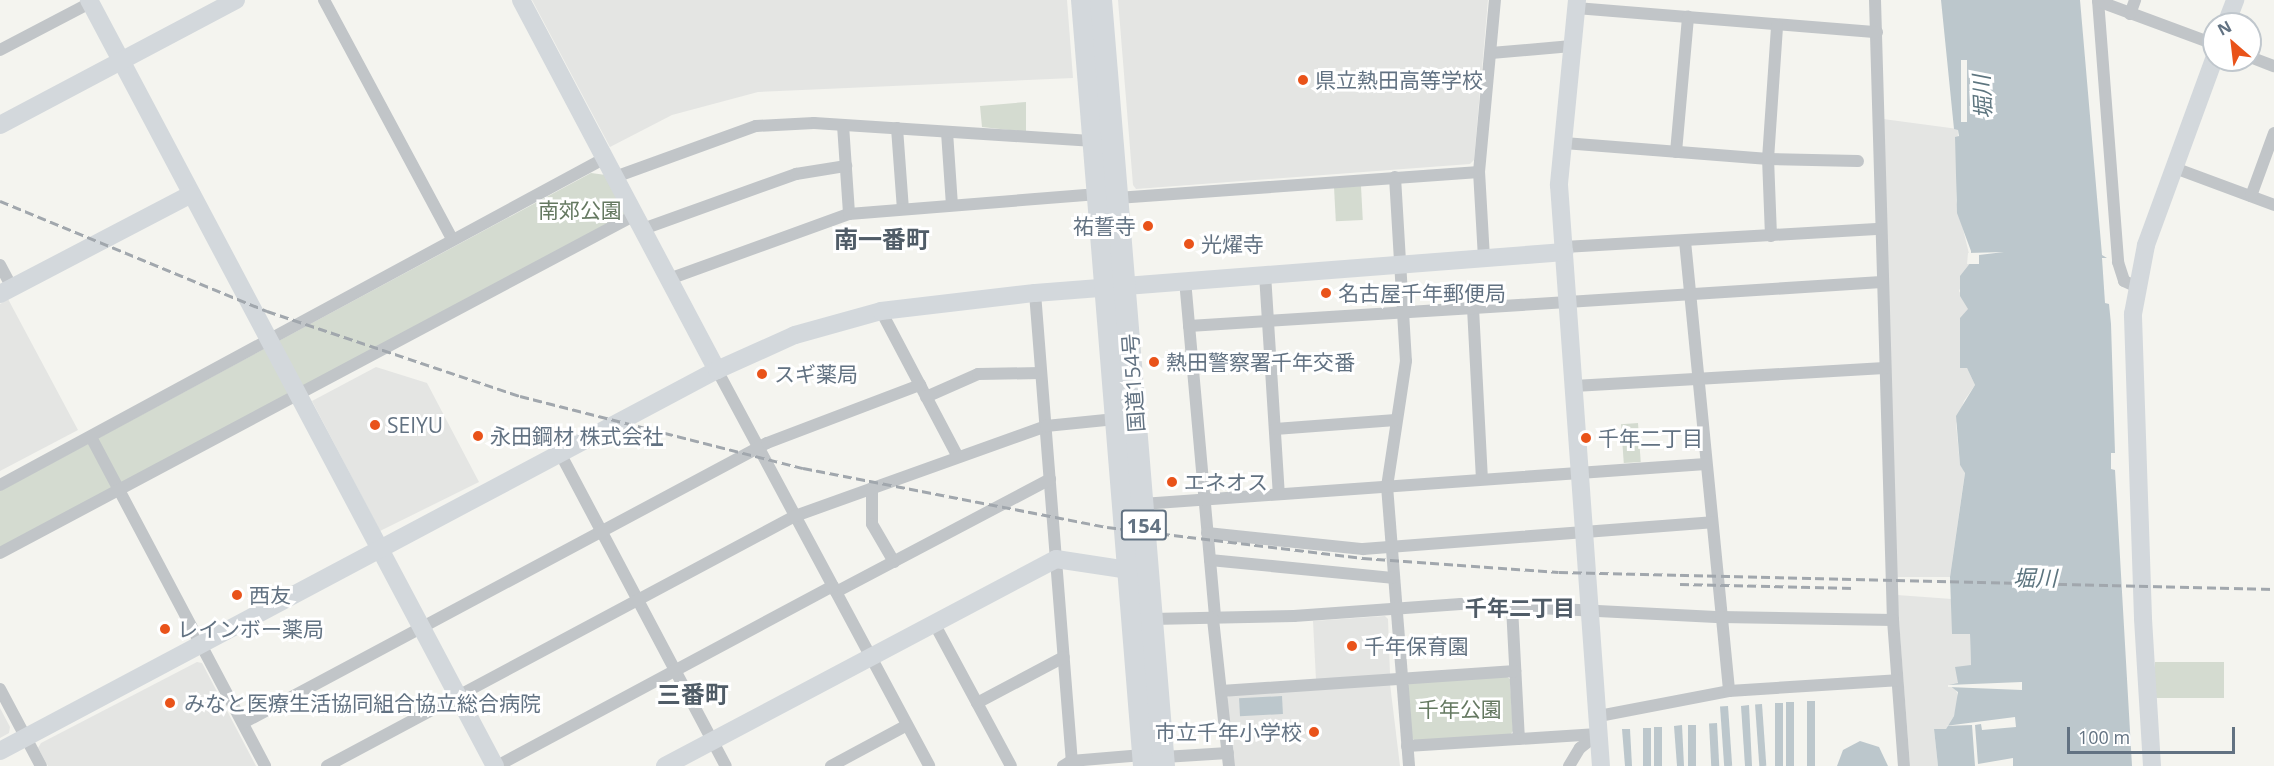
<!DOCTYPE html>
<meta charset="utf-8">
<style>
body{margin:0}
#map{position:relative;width:2274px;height:766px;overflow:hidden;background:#f4f4ef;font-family:"Open Sans","Noto Sans JP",sans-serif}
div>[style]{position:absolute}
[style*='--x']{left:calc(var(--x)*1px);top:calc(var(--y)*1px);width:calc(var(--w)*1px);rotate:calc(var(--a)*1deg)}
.built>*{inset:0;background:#e4e5e3}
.green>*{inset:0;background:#d4dbd0;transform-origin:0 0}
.water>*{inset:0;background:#bcc7cc;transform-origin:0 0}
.pier>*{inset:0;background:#f4f4ef;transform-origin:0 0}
.street>*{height:12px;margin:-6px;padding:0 6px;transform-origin:6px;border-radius:6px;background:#c1c5c8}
.secondary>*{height:18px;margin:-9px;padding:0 9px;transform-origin:9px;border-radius:9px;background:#d3d8dc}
.highway>*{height:22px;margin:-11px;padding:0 11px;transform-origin:11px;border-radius:11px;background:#d3d8dc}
.rail>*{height:3px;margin-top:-1.5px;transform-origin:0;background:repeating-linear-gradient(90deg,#a1a7ad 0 9px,transparent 0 13.5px)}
.dots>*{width:16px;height:16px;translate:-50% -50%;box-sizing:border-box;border:3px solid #fff;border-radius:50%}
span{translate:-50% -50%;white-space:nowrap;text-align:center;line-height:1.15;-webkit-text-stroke:6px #fff;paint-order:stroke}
.shield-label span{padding:2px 4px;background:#fff;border:2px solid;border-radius:4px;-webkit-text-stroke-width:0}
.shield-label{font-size:20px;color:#627282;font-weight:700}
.poi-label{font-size:21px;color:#627282}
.left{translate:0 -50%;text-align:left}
.right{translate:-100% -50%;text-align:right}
.park-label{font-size:21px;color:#657961}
.street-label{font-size:21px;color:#627282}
.water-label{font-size:22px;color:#5d757f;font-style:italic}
.neighbourhood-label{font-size:22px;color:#505c67;font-weight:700}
.quarter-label{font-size:24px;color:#505c67;font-weight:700}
.north{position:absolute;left:2202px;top:12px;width:60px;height:60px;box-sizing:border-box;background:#fff;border:2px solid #c0c7cd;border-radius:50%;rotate:332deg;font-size:16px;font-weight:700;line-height:24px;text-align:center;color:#627282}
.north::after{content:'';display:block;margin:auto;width:21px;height:27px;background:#e9531a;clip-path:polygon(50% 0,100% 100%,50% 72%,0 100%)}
.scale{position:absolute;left:2067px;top:727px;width:168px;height:27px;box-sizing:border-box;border:3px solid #627282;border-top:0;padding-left:8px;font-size:18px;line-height:21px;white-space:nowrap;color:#627282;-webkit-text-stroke:4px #fff;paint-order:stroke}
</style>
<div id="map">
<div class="built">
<i style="clip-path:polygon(532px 0,1067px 0,1073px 78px,758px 92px,672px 115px,610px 147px)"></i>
<i style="clip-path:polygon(1118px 0,1488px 0,1474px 160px,1470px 164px,1136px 189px,1133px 185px)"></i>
<i style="clip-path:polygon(1883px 119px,1958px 129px,1956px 200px,1971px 262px,1959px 291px,1969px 309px,1960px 368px,1967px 368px,1975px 385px,1964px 401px,1956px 424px,1960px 465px,1965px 472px,1950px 577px,1896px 577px)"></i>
<i style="clip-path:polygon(8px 299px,78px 430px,0 471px,0 304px)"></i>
<i style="clip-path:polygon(376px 367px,427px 383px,479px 482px,380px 531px,312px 401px)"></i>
<i style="clip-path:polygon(1897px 595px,1952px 599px,1952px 634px,1970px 634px,1971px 665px,1955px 686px,1959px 700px,1954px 716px,1946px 729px,1934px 729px,1938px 766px,1910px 766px)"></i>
<i style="clip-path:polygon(1385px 616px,1388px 619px,1390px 674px,1316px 680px,1313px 621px)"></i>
<i style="clip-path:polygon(197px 662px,202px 663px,256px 766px,48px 766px,38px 748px,41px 743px)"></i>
<i style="clip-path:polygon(1390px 684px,1400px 766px,1234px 766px,1226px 699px,1230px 695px)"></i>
<i style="clip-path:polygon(0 708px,10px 727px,9px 733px,0 738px)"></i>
</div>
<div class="green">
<i style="clip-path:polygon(1026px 102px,1026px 132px,982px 127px,980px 106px)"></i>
<i style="clip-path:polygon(591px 173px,606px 175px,625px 213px,621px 218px,0 547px,0 491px)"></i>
<i style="left:1361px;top:186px;width:34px;height:27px;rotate:87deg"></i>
<i style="left:1638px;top:423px;width:39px;height:17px;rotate:86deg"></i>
<i style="left:2155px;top:662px;width:69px;height:36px"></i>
<i style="clip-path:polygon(1506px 676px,1510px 679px,1513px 731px,1510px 735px,1416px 742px,1412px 738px,1407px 686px,1411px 682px)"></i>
</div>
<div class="water">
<i style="clip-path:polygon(1941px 0,2080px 0,2102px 255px,2107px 258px,2102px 258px,2105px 303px,2109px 304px,2111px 324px,2115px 453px,2111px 453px,2111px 469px,2115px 470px,2132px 766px,1938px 766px,1934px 729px,1946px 729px,1954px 716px,1958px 692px,1949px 685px,1958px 683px,1955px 667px,1971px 665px,1970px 634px,1952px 634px,1950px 577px,1965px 473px,1960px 465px,1956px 416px,1975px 385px,1967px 368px,1960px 368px,1960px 318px,1968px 309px,1960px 296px,1960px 276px,1971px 262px,1971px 251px,1957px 213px,1955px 137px,1959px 136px,1958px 130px,1954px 129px)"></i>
<i style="left:1282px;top:696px;width:18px;height:43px;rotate:87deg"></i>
<i style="left:1807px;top:701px;width:8px;height:65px"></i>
<i style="left:1786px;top:702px;width:8px;height:64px"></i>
<i style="left:1775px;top:703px;width:8px;height:63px"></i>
<i style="left:1762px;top:704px;width:62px;height:7px;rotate:86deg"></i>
<i style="clip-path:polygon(1749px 705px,1752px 766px,1745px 766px,1741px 706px)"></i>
<i style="left:1728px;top:706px;width:60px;height:8px;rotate:86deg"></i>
<i style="left:1717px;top:723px;width:43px;height:8px;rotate:87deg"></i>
<i style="clip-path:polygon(1682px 725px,1684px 766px,1677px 766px,1674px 726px)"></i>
<i style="left:1688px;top:725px;width:8px;height:41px"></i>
<i style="left:1654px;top:727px;width:8px;height:39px"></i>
<i style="left:1643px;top:728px;width:8px;height:38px"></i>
<i style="clip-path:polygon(1622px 729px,1630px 729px,1632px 766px,1625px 766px)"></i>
<i style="clip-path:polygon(1860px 741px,1879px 747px,1888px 766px,1837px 766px,1843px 750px)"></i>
</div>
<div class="pier">
<i style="left:1961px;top:60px;width:6px;height:62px"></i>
<i style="clip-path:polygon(2004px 252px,1979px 255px,1979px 264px,1967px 264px,1968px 253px)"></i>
<i style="clip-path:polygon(2022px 682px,2022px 690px,1948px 687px,1948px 685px)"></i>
<i style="clip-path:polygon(2015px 717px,2016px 727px,1982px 730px,1981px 724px,1975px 725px,1978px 764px,2013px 758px,2013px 766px,1975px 766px,1972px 725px,1945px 726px)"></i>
</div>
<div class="street">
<i style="--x:324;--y:0;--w:271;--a:61.8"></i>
<i style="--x:1875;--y:0;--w:620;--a:88.34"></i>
<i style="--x:1893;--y:620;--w:146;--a:85.7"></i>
<i style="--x:2098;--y:0;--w:263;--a:85.6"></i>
<i style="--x:2118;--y:262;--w:20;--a:72"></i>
<i style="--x:2124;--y:281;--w:17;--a:24"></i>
<i style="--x:2098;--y:1;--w:124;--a:20.3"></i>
<i style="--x:1576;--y:8;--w:302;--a:4.6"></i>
<i style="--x:2130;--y:14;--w:15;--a:-70"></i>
<i style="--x:0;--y:50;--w:102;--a:-27.6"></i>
<i style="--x:1491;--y:53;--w:81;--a:-4.9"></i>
<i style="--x:2250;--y:57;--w:26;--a:21"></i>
<i style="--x:843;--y:125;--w:89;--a:86.1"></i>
<i style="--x:897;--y:128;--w:81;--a:85.8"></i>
<i style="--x:947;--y:132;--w:73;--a:86.1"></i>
<i style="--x:1564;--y:143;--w:205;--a:4.5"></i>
<i style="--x:1768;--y:159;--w:90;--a:1.3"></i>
<i style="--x:1676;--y:152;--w:136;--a:-84.9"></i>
<i style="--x:2172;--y:167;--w:109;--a:20.4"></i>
<i style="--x:615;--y:177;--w:150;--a:-19.9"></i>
<i style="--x:756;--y:126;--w:58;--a:-3"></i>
<i style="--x:814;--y:123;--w:281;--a:3.7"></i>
<i style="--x:1395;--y:177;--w:184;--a:86.6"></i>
<i style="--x:1406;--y:361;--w:126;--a:98.6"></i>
<i style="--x:1387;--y:486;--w:281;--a:85.5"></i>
<i style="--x:2251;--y:196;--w:67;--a:-69.9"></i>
<i style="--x:1117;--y:198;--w:363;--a:-4.1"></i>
<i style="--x:643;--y:229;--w:163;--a:-19.8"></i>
<i style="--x:796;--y:174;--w:51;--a:-9.1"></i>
<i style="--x:1771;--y:236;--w:77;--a:-92.2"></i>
<i style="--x:1768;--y:159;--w:133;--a:-86.1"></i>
<i style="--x:1685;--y:241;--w:452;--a:84.4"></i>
<i style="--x:1564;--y:247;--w:317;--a:-3.3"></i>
<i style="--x:1484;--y:258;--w:86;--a:-93.3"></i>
<i style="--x:1479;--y:172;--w:173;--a:-84.7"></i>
<i style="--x:0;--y:265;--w:26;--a:62"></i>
<i style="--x:1265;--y:274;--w:220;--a:86.4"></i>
<i style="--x:669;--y:279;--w:191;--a:-19.9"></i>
<i style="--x:849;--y:214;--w:250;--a:-4.6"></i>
<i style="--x:1185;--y:280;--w:340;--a:84.9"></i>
<i style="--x:1035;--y:293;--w:474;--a:85.5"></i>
<i style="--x:1473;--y:308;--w:171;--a:87"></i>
<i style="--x:881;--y:311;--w:165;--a:62.2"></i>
<i style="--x:1189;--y:326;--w:694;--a:-3.63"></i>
<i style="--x:717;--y:370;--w:449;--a:61.8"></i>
<i style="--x:1574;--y:386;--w:311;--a:-3.3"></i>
<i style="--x:926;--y:397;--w:57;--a:-23.9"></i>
<i style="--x:978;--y:374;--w:63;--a:-0.9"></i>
<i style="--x:1275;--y:429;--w:121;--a:-4.3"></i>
<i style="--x:91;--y:437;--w:372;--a:62.1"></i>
<i style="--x:560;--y:453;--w:354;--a:62.1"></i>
<i style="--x:0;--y:485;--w:688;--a:-28.39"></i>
<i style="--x:872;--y:488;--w:36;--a:90"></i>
<i style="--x:872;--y:524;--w:44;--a:59.9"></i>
<i style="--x:1142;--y:504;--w:565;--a:-4.06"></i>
<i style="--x:1207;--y:533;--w:157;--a:5.9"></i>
<i style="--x:1363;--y:549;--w:350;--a:-4.4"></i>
<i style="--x:0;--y:553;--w:719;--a:-28.03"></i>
<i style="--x:1210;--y:560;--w:183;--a:5.6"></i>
<i style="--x:836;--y:592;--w:242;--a:-27.8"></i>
<i style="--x:1512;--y:607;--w:132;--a:87"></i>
<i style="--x:1151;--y:619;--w:143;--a:-1.2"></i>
<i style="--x:1294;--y:616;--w:167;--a:-4.1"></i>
<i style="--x:1461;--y:604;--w:260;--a:2.9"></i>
<i style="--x:1721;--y:617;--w:172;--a:1"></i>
<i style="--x:1213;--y:619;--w:148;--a:83.8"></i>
<i style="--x:934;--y:623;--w:162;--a:61.7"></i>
<i style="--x:0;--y:689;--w:87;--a:62"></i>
<i style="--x:1221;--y:691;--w:295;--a:-3.9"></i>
<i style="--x:977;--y:703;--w:98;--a:-27.9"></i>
<i style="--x:1599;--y:716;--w:132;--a:-10.9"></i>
<i style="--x:1729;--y:691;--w:168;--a:-3.7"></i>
<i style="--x:243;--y:723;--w:594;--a:-28.12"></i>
<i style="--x:767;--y:443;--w:164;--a:-20.8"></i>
<i style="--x:1407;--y:746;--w:191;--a:-3.6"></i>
<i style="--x:1164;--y:757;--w:64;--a:-3.6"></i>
<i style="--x:327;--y:766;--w:531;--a:-28.11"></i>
<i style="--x:795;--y:516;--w:267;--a:-19.7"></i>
<i style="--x:1046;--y:426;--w:70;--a:-5.7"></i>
<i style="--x:497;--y:766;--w:381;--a:-28.2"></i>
<i style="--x:831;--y:766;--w:86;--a:-28.3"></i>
<i style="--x:1063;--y:766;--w:9;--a:-32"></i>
<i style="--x:1071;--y:761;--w:72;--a:-4.8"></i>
<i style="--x:1569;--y:766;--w:21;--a:-59"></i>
<i style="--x:1580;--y:748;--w:23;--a:-38"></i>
</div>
<div class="secondary">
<i style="--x:89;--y:0;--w:867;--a:62.08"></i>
<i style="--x:521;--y:0;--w:419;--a:62.1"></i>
<i style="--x:1577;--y:0;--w:186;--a:95.6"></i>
<i style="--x:1559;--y:185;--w:583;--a:85.87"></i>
<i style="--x:2226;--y:24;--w:26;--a:-69"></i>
<i style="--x:0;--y:125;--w:267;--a:-27.9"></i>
<i style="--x:0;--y:294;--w:216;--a:-27.6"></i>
<i style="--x:0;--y:751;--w:812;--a:-27.99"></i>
<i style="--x:717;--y:370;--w:85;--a:-24.2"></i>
<i style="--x:795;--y:335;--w:89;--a:-15.6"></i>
<i style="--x:881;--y:311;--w:155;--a:-6.7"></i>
<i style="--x:1035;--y:293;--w:531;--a:-4.43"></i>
<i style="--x:665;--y:766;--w:442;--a:-27.9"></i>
<i style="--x:1056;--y:559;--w:74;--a:8.6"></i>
<i style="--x:2152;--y:766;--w:148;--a:-93.5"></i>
<i style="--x:2143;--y:618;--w:304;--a:-91.9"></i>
<i style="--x:2133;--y:314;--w:70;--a:-79.3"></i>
<i style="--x:2146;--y:245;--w:198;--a:-69.9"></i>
</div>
<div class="highway">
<i style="--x:1082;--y:0;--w:769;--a:85.37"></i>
<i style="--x:1101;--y:0;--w:769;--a:85.3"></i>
</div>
<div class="rail">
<i style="--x:0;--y:201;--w:289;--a:22.4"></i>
<i style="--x:267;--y:311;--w:267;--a:18.6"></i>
<i style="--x:520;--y:396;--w:292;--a:14.3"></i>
<i style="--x:803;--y:468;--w:310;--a:11"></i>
<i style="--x:1107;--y:527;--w:258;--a:6.9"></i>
<i style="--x:1363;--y:558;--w:196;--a:4.1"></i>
<i style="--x:1559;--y:572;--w:715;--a:1.36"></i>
<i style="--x:1680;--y:584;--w:174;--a:1.3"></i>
</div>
<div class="dots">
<i style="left:1303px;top:80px;background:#e9531a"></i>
<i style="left:1148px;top:226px;background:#e9531a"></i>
<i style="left:1189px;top:244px;background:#e9531a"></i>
<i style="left:1326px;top:293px;background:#e9531a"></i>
<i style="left:1154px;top:362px;background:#e9531a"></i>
<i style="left:762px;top:374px;background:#e9531a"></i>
<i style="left:375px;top:425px;background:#e9531a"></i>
<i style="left:478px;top:436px;background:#e9531a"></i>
<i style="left:1586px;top:438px;background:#e9531a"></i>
<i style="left:1172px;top:482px;background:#e9531a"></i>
<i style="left:237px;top:595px;background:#e9531a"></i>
<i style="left:165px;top:629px;background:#e9531a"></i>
<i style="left:1352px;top:646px;background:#e9531a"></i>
<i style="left:170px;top:703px;background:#e9531a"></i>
<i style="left:1314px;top:732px;background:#e9531a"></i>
</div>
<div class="shield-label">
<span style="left:1144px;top:525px">154</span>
</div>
<div class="poi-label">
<span class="left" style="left:1315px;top:80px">県立熱田高等学校</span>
<span class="right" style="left:1136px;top:226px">祐誓寺</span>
<span class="left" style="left:1201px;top:244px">光燿寺</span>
<span class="left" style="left:1338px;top:293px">名古屋千年郵便局</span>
<span class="left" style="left:1166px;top:362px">熱田警察署千年交番</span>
<span class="left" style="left:774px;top:374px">スギ薬局</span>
<span class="left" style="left:387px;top:425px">SEIYU</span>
<span class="left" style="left:490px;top:436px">永田鋼材 株式会社</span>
<span class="left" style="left:1598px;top:438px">千年二丁目</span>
<span class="left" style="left:1184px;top:482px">エネオス</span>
<span class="left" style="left:249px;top:595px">西友</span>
<span class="left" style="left:177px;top:629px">レインボー薬局</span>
<span class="left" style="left:1364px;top:646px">千年保育園</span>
<span class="left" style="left:184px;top:703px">みなと医療生活協同組合協立総合病院</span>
<span class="right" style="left:1302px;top:732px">市立千年小学校</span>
</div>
<div class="park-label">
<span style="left:580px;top:210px">南郊公園</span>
<span style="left:1460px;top:709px">千年公園</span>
</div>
<div class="street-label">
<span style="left:1133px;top:383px;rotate:-94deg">国道154号</span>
</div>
<div class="water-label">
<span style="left:1982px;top:97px;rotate:-93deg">堀川</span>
<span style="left:2035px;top:578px">堀川</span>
</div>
<div class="neighbourhood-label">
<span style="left:1520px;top:608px">千年二丁目</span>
</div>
<div class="quarter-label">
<span style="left:882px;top:239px">南一番町</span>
<span style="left:693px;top:694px">三番町</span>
</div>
<div class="north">N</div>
<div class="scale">100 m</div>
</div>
